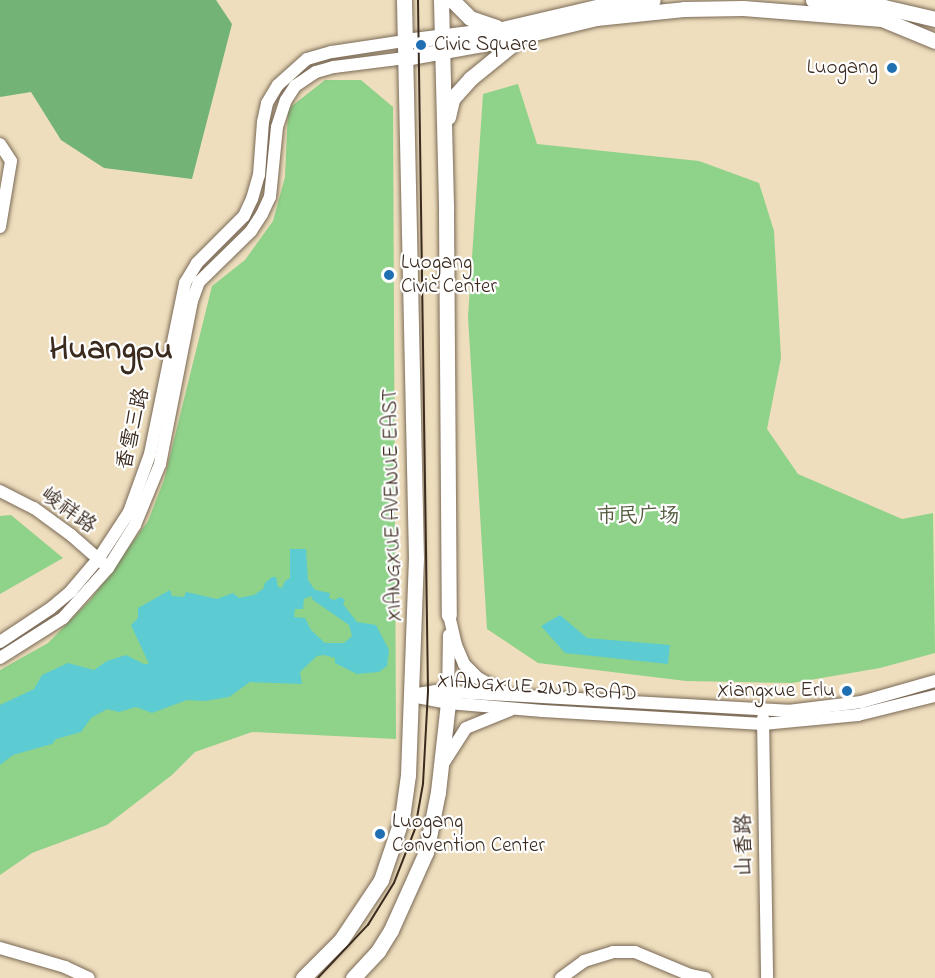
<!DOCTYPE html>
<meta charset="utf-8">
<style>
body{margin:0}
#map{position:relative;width:935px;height:978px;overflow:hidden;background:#eedebd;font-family:"Indie Flower","LXGW WenKai TC",sans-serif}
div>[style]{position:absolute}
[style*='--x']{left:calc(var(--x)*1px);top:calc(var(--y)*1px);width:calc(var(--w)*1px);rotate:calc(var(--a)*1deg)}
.green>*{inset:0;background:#8fd28a}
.forest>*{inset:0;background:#73b476}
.water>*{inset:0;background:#5dcbd2}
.roads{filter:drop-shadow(0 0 2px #7a6956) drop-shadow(0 0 2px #7a6956)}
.minor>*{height:12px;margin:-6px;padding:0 6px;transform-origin:6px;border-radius:6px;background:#fff}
.major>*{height:15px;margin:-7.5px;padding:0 7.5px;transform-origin:7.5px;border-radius:7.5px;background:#fff}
.tram>*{height:1.5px;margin:-0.75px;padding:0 0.75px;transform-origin:0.75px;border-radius:0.75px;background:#3b2a1e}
.dots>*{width:16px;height:16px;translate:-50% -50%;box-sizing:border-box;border:3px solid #fff;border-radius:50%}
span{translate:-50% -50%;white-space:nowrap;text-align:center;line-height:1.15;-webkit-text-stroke:4.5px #fff;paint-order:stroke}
.poi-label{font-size:21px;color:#3b2a1e}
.left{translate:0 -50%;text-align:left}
.right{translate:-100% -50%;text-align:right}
.street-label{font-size:21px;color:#3b2a1e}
.park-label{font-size:21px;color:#545c3e}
.town-label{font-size:33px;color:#3b2a1e;font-weight:700}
</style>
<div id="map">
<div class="green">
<i style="clip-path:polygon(325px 80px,361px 80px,393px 107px,396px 739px,252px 732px,195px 752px,172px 775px,107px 825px,32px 853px,0 875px,0 670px,48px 643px,91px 599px,148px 521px,164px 480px,212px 286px,245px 260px,273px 221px,285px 177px,288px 109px)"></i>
<i style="clip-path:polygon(518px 84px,537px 144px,699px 161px,759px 183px,774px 231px,781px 358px,767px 429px,798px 474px,902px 519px,933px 513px,935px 653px,880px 668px,792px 683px,686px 681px,538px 663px,487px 629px,468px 317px,483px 94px)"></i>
<i style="clip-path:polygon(11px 515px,63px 558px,0 594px,0 516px)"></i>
</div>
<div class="forest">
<i style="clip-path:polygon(0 0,216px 0,232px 24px,192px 179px,104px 168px,61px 140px,31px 92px,0 97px)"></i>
</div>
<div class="water">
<i style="clip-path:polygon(evenodd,290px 549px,306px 549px,308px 580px,315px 590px,330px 593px,329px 598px,334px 600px,341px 597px,345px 600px,343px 604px,357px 622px,376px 625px,389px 650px,387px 666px,379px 672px,357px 674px,335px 663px,335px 658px,324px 655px,317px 656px,300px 672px,302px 684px,250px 682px,229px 697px,205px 701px,187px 700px,152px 713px,136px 707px,119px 712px,107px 709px,91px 718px,81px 732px,56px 739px,52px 744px,13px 755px,0 765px,0 705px,34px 689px,42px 675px,68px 663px,94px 670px,107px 661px,126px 655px,144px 664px,149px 664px,131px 625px,138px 618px,138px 608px,170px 590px,172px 596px,184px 597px,186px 592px,217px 599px,233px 593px,239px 598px,254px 595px,263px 589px,265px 583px,272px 577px,276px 577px,278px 587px,282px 588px,285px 581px,290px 578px,290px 549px,311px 596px,313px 600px,349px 625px,352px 636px,344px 643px,325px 643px,311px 630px,305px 618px,294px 617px,295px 609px,303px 609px,304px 599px,311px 596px)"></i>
<i style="clip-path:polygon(560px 615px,587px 638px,670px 645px,668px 664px,565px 653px,541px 626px)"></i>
</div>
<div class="roads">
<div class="minor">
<i style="--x:0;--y:144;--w:20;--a:57"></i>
<i style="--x:11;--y:161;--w:67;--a:99.5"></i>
<i style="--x:0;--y:491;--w:38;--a:27"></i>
<i style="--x:34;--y:508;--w:46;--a:36.1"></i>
<i style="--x:71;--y:535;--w:44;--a:41.3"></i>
<i style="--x:449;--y:615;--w:31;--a:77"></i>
<i style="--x:456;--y:645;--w:21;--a:67"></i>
<i style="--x:464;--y:664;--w:20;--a:45"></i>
<i style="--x:478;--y:678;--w:29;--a:29"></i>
<i style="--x:0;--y:642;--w:61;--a:-33.7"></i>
<i style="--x:51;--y:608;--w:26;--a:-40"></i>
<i style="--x:71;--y:591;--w:43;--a:-49.7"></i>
<i style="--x:99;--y:558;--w:55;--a:-56.9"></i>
<i style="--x:129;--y:512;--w:62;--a:-70.1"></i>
<i style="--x:150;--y:454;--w:175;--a:-78.4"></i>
<i style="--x:185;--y:283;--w:23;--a:-59"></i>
<i style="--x:197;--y:263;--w:66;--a:-45"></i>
<i style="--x:244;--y:216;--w:19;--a:-65"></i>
<i style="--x:252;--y:199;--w:25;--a:-74"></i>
<i style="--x:259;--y:175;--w:53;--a:-85.7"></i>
<i style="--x:263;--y:122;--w:19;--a:-78"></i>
<i style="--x:267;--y:103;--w:21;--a:-59"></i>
<i style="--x:278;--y:85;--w:39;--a:-42"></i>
<i style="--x:307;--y:59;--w:26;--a:-16"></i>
<i style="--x:332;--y:52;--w:74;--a:-8.6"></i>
<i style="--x:0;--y:658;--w:75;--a:-32.4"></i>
<i style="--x:63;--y:618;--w:67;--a:-48"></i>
<i style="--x:108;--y:568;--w:51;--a:-57.9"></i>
<i style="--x:135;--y:525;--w:66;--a:-67.7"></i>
<i style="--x:160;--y:464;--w:166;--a:-78.9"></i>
<i style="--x:192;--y:301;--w:20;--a:-70"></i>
<i style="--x:199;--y:282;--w:73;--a:-44.4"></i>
<i style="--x:251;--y:231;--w:20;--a:-57"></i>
<i style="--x:262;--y:214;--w:19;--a:-65"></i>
<i style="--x:270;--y:197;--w:70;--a:-84.3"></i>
<i style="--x:277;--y:127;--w:28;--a:-72"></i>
<i style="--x:286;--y:100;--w:17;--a:-57"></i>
<i style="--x:295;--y:86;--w:25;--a:-34"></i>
<i style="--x:316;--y:72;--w:19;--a:-16"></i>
<i style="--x:334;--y:67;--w:72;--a:-7.2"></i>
<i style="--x:411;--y:695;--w:24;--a:-9"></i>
<i style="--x:435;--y:691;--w:354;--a:3.2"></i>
<i style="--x:788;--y:711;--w:74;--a:-7"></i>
<i style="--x:861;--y:702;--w:77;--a:-15.8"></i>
<i style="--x:412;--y:696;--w:37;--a:11"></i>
<i style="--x:448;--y:703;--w:95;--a:4.8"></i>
<i style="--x:543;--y:711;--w:220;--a:3.4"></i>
<i style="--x:763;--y:724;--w:95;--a:-5.4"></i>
<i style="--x:858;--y:715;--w:79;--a:-13.9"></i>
<i style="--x:448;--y:698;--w:63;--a:-89.1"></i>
<i style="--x:763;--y:718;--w:260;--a:89.1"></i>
<i style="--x:441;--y:767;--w:46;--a:-57.3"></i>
<i style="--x:466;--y:728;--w:48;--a:-22.2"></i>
<i style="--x:0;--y:948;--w:68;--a:16.3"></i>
<i style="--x:65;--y:967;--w:26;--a:25"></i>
<i style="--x:561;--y:978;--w:29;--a:-36"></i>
<i style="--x:584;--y:961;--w:30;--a:-17"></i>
<i style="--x:613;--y:952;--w:22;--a:0"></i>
<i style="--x:635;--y:952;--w:60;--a:22.7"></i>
<i style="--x:690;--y:975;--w:16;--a:11"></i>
</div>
<div class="major">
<i style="--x:441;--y:0;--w:212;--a:88.6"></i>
<i style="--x:446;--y:212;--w:403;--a:89.6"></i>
<i style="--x:452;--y:0;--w:25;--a:45"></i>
<i style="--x:470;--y:18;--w:28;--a:19"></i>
<i style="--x:813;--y:0;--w:71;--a:5.6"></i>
<i style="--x:884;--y:7;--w:52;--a:13.2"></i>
<i style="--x:405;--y:41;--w:98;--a:-7.1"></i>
<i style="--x:502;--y:29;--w:101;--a:-13.2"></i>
<i style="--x:600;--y:6;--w:53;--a:-6.5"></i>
<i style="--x:405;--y:58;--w:102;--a:-10.2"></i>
<i style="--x:505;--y:40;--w:94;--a:-13.6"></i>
<i style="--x:596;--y:18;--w:88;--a:-5.8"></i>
<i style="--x:684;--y:9;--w:59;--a:-1"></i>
<i style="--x:743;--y:8;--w:139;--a:4.5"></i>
<i style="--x:882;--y:19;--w:57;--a:22.5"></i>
<i style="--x:448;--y:117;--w:18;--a:-77"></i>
<i style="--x:452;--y:99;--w:28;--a:-48"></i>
<i style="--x:471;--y:78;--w:62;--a:-39.1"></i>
<i style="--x:303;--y:978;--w:54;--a:-45"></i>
<i style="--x:341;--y:940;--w:72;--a:-56.3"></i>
<i style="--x:381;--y:880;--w:65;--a:-71.3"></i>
<i style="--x:402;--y:818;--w:43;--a:-82.1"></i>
<i style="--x:408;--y:775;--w:216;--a:-87.9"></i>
<i style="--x:416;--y:559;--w:559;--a:-91.23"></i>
<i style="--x:353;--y:978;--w:37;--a:-47"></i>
<i style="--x:378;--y:951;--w:25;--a:-58"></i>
<i style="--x:391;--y:930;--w:85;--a:-65.8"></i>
<i style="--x:426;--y:852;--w:61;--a:-78.7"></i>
<i style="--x:438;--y:792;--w:90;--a:-83.6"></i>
</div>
</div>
<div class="tram">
<i style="--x:318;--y:978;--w:73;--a:-46.7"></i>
<i style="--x:368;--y:925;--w:49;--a:-58.2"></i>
<i style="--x:394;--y:883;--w:58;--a:-68.7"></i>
<i style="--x:415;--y:829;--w:46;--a:-79.9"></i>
<i style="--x:423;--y:784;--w:93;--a:-86.9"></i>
<i style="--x:428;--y:691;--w:691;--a:-90.83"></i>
</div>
<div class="dots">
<i style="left:421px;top:45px;background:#1f6fb2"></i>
<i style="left:892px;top:68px;background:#1f6fb2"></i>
<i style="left:389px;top:275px;background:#1f6fb2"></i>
<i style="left:847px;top:691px;background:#1f6fb2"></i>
<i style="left:380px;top:834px;background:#1f6fb2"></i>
</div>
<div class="poi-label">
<span class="left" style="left:434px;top:45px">Civic Square</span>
<span class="right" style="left:878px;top:68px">Luogang</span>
<span class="left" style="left:401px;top:275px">Luogang<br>Civic Center</span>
<span class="right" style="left:835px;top:691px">Xiangxue Erlu</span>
<span class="left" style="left:392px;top:834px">Luogang<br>Convention Center</span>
</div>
<div class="street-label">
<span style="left:134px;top:429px;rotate:-77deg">香雪三路</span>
<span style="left:393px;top:505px;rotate:-91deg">XIANGXUE AVENUE EAST</span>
<span style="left:68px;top:511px;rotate:36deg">峻祥路</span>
<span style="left:537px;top:688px;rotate:4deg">XIANGXUE 2ND ROAD</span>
<span style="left:745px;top:845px;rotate:-91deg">山香路</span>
</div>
<div class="park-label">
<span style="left:638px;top:517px">市民广场</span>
</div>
<div class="town-label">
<span style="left:111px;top:351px">Huangpu</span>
</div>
</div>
